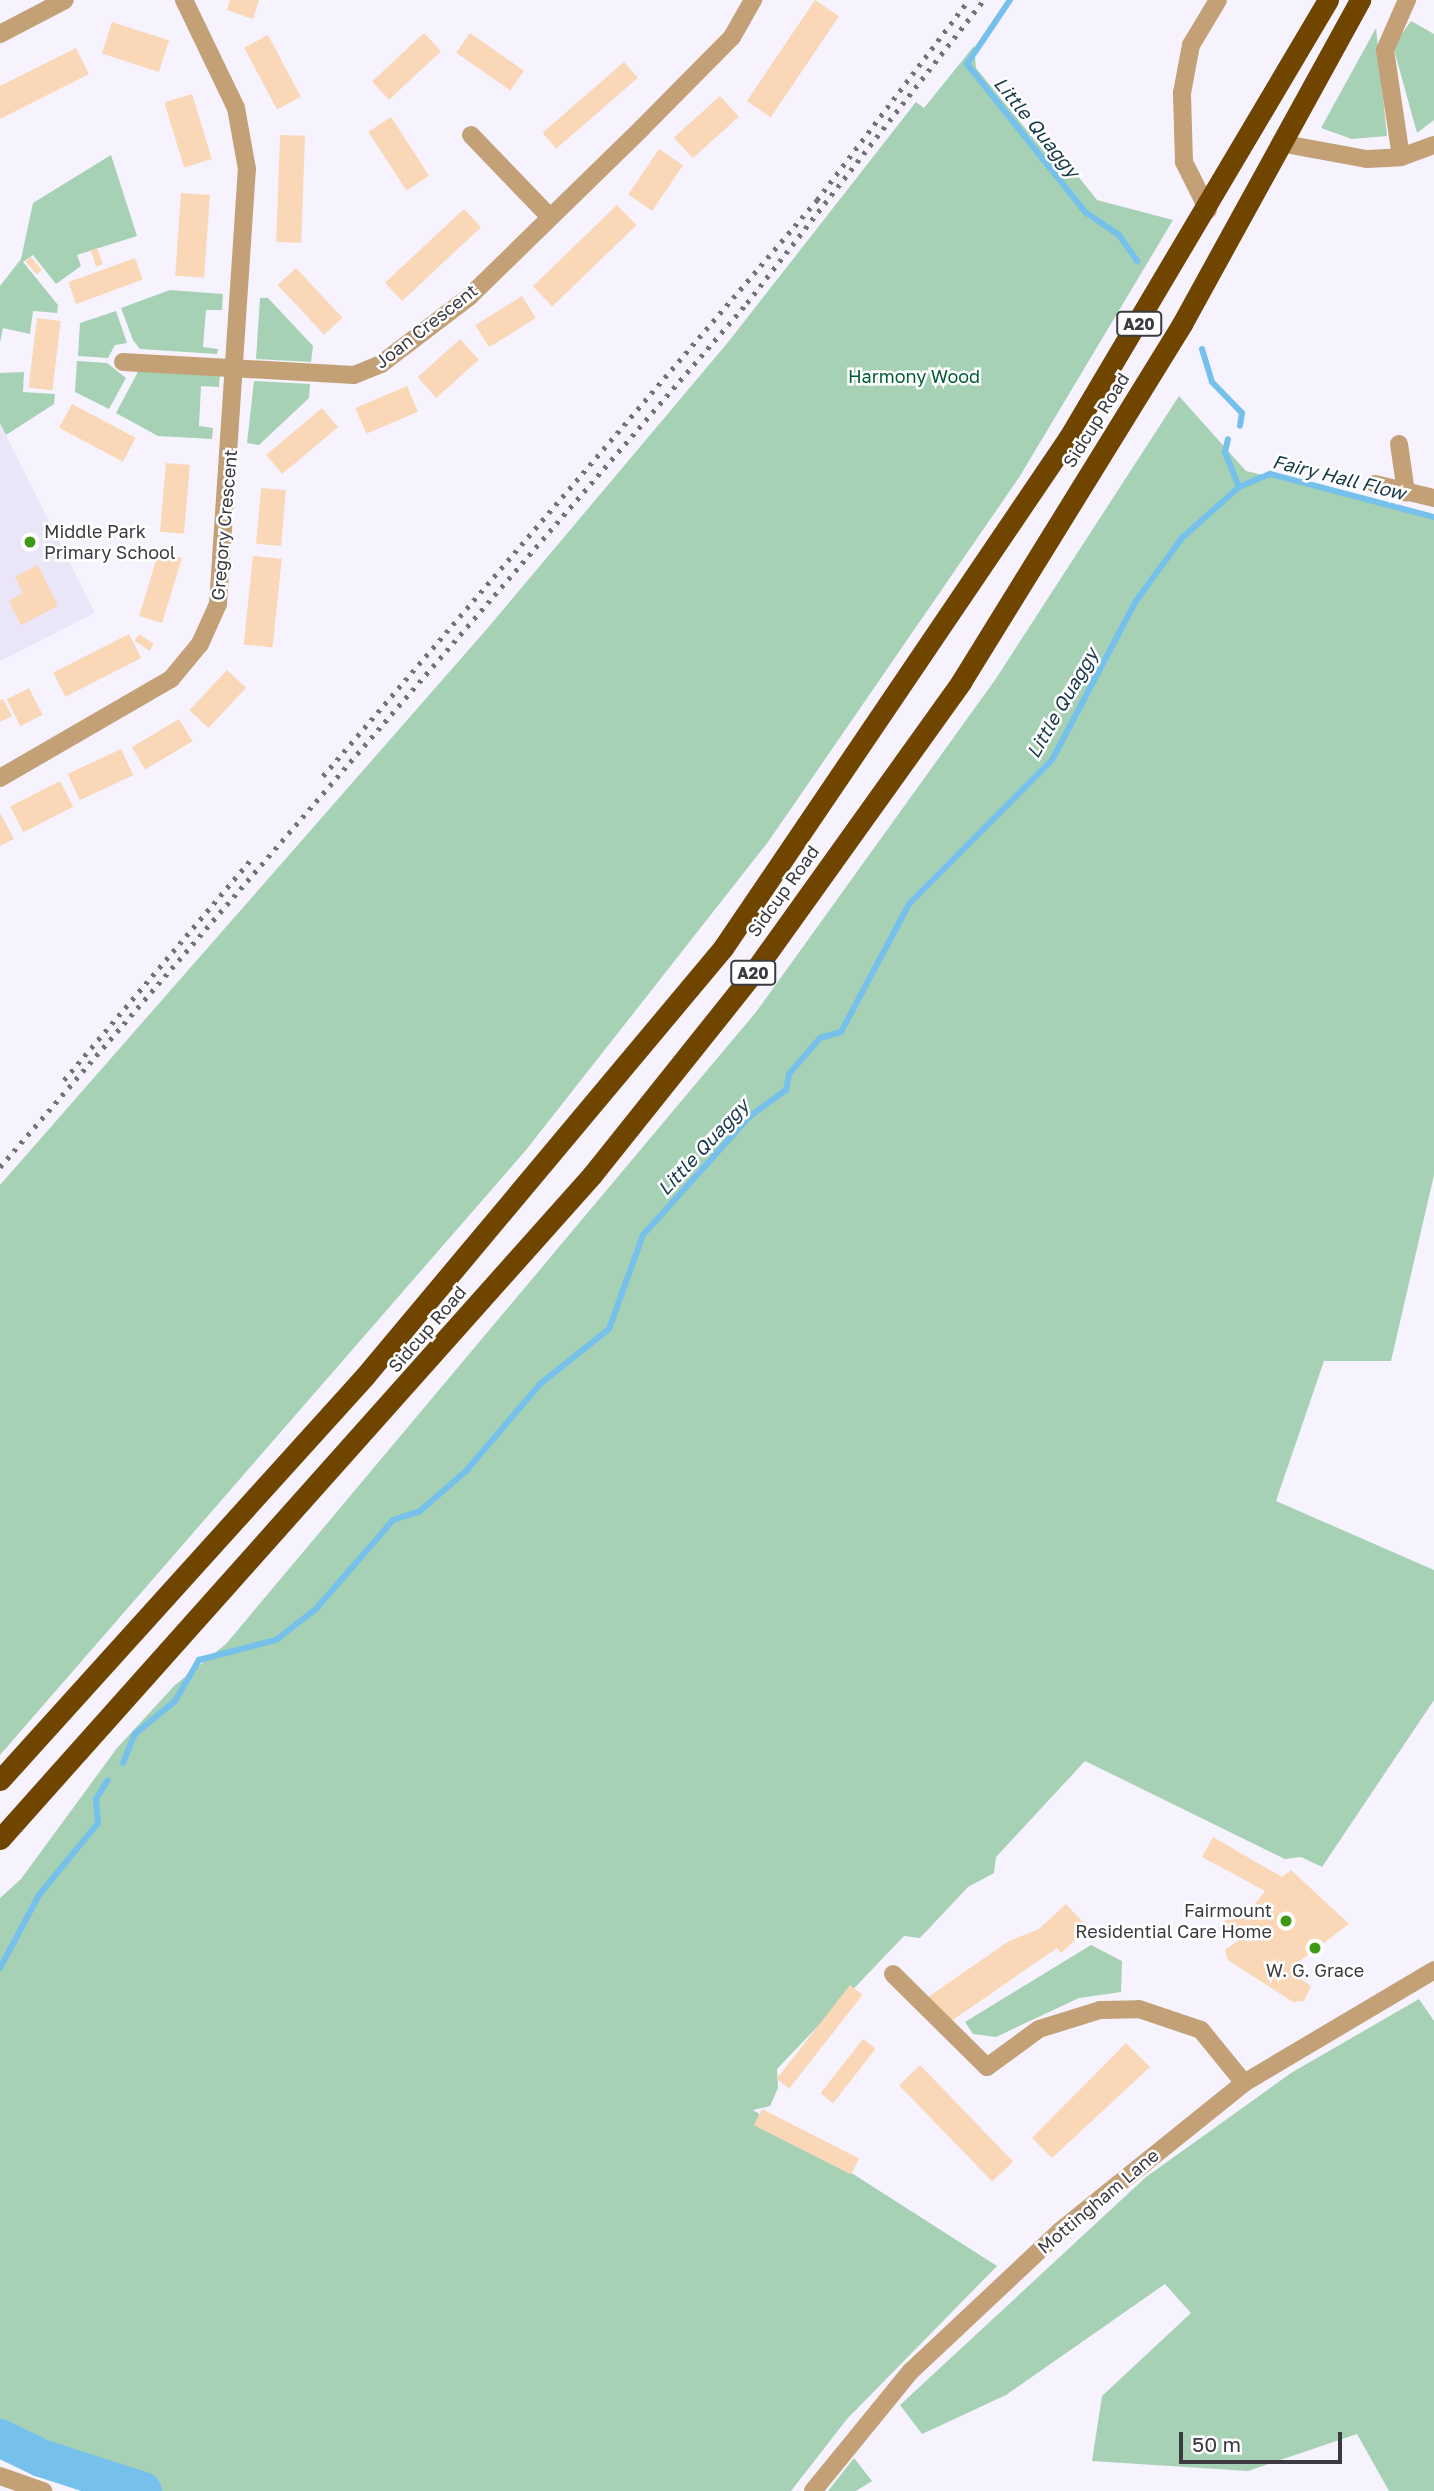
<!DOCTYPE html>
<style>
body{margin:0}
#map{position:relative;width:1434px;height:2491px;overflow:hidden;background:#f6f3ff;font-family:"Golos Text",sans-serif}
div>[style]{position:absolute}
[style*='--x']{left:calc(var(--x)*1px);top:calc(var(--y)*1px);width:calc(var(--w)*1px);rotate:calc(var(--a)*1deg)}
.built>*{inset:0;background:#eae6f8}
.green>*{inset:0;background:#a6d1b5}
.stream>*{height:6px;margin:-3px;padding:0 3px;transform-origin:3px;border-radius:3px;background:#76c0ec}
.river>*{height:38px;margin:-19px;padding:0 19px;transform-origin:19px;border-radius:19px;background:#76c0ec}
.building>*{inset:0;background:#fad7b7;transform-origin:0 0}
.minor>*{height:18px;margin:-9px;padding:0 9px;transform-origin:9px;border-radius:9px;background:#c3a076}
.highway>*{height:21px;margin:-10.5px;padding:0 10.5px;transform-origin:10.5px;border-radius:10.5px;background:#6f4500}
.rail>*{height:5px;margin-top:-2.5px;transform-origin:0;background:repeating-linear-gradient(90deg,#737279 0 3.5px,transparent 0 10.5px)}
.dots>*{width:19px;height:19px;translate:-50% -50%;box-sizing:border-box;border:4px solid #fff;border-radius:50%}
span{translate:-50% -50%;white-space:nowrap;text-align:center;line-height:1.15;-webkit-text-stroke:5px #fff;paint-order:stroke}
.shield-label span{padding:2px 5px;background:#fff;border:2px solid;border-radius:5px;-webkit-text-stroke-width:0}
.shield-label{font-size:16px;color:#3b3a40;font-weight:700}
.street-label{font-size:18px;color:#3b3a40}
.park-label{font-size:18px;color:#005d35}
.poi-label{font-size:18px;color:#3b3a40}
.left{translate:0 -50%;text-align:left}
.right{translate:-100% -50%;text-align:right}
.water-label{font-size:19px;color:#193a4c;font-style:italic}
.scale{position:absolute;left:1179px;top:2432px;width:163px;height:32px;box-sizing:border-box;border:4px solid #3b3a40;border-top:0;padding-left:9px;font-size:21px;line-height:24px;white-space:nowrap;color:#3b3a40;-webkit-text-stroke:5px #fff;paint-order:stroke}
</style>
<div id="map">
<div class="built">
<i style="clip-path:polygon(0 423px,95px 613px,0 661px)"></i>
</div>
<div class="green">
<i style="clip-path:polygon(1411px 21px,1434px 34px,1434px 120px,1417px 133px,1393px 46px)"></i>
<i style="clip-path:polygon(1376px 28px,1387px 136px,1352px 139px,1321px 128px)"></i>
<i style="clip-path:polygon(974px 46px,976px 68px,1051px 160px,1073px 170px,1097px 200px,1173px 220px,1020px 476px,768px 842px,526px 1150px,0 1755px,0 1185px,486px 630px,729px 341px,916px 102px,924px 108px)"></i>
<i style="clip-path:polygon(111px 155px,137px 236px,77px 255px,81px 266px,56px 284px,33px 255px,23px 262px,58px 305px,57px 313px,33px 311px,30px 334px,3px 328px,0 343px,0 286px,21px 259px,33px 203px)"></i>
<i style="clip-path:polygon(170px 290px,223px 294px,222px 310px,206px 310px,203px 347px,218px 349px,217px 354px,140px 349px,133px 340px,121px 308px)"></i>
<i style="clip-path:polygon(260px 298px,268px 298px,313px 346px,311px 362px,256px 359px)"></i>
<i style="clip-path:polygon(116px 311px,127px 343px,115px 345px,108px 358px,78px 356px,80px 323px)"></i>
<i style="clip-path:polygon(77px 361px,107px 363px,126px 378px,109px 409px,75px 392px)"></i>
<i style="clip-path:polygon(140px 368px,220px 373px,219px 387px,201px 386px,199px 426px,213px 428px,212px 439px,158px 436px,116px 413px)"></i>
<i style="clip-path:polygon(24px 372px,23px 392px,55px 394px,54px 404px,6px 435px,0 423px,0 373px)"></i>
<i style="clip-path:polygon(254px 381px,310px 384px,309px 398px,259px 445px,247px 443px)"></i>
<i style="clip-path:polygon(1179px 396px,1246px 471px,1434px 515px,1434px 1175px,1391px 1361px,1324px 1361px,1276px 1501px,1434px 1570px,1434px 1700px,1322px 1867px,1301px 1857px,1285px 1859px,1085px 1761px,996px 1857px,994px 1873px,968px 1887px,920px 1938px,904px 1936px,777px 2069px,778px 2088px,770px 2106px,753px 2110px,997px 2266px,847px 2419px,791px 2491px,87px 2491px,0 2459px,0 1898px,21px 1879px,117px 1748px,175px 1685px,226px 1644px,756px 1012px,995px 680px)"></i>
<i style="clip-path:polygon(1091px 1945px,1122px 1961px,1121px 1992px,1079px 1998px,996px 2037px,973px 2034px,965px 2022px)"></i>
<i style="clip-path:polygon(1419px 1999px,1434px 2021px,1434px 2491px,1389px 2491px,1357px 2434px,1248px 2471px,1092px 2461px,1102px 2396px,1191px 2313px,1165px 2284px,1006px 2395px,922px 2434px,900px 2405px,1146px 2177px,1291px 2073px)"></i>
<i style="clip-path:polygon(854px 2458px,872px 2481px,856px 2491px,828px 2491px)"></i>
</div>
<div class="stream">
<i style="--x:1010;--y:0;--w:77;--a:123.9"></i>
<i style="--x:967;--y:64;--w:189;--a:51.4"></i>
<i style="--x:1085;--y:212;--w:41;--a:34.1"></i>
<i style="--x:1119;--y:235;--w:32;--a:55"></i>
<i style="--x:1202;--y:349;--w:34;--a:73"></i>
<i style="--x:1212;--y:382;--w:43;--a:45.9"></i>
<i style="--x:1242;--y:413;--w:13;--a:99"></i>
<i style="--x:1239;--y:487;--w:34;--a:-23"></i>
<i style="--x:1270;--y:474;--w:170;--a:14.7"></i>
<i style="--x:123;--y:1763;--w:31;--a:-68"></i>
<i style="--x:135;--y:1734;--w:52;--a:-39.5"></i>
<i style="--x:175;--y:1701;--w:48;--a:-59.7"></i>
<i style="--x:199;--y:1660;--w:80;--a:-14.6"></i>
<i style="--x:276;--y:1640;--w:51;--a:-37.8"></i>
<i style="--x:316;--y:1609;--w:118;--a:-49.1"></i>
<i style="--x:393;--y:1520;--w:28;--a:-18"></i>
<i style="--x:420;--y:1511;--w:61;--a:-41"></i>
<i style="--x:466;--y:1471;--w:114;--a:-49.6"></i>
<i style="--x:540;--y:1384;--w:88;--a:-38.6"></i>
<i style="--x:609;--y:1329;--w:100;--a:-70.1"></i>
<i style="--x:643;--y:1235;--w:160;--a:-48"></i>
<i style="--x:750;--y:1116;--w:44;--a:-35.8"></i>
<i style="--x:786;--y:1090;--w:16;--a:-79"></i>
<i style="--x:789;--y:1074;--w:48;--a:-49.3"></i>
<i style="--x:820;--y:1038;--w:22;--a:-16"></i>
<i style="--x:841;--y:1032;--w:145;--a:-62"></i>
<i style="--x:909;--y:904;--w:203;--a:-45.2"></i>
<i style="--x:1052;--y:760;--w:180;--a:-62.2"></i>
<i style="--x:1136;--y:601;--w:78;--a:-53.9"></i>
<i style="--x:1182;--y:538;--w:76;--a:-41.8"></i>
<i style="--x:1239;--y:487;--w:38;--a:-112"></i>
<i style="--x:1225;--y:452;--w:13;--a:-77"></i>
<i style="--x:0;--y:1968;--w:83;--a:-61.9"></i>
<i style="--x:39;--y:1895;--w:93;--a:-50.7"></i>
<i style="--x:98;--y:1823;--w:24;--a:-95"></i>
<i style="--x:96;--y:1799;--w:22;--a:-58"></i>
</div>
<div class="river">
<i style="--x:0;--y:2438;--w:46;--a:26"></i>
<i style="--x:41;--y:2458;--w:107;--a:17.9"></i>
</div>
<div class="building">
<i style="clip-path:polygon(230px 0,259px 0,253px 19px,227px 10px)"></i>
<i style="left:815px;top:0;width:29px;height:122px;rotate:34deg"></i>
<i style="left:112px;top:22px;width:60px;height:33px;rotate:18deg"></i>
<i style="left:424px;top:33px;width:25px;height:71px;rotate:47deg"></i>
<i style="left:470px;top:33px;width:66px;height:24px;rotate:35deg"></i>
<i style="left:268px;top:35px;width:70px;height:27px;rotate:62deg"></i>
<i style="clip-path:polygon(76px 48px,89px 74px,0 119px,0 86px)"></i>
<i style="left:624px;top:62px;width:21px;height:108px;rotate:49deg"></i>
<i style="left:192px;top:94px;width:68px;height:29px;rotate:73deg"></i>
<i style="left:720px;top:96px;width:28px;height:62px;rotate:48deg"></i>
<i style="left:391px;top:117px;width:70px;height:27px;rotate:57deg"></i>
<i style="left:280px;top:135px;width:25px;height:107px;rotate:2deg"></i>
<i style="left:659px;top:149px;width:29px;height:55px;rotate:34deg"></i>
<i style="left:181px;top:193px;width:29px;height:83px;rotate:4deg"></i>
<i style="left:617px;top:205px;width:28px;height:117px;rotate:46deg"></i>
<i style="left:464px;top:209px;width:25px;height:108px;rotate:47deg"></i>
<i style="clip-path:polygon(97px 248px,103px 264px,96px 267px,91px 250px)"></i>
<i style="left:31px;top:257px;width:17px;height:7px;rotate:50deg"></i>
<i style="left:135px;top:258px;width:23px;height:71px;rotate:70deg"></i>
<i style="left:296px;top:268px;width:68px;height:25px;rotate:47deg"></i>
<i style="left:522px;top:296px;width:26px;height:55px;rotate:58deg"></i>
<i style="left:37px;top:318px;width:24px;height:70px;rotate:7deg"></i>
<i style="left:460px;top:339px;width:28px;height:57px;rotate:48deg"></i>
<i style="left:407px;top:386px;width:28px;height:56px;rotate:67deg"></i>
<i style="left:72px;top:404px;width:72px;height:27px;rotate:28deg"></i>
<i style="left:322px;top:408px;width:25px;height:73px;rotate:50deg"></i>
<i style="left:166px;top:463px;width:24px;height:69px;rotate:5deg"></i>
<i style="left:261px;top:488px;width:25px;height:56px;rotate:5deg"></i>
<i style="left:159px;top:551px;width:24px;height:68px;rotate:17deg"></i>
<i style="left:253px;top:556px;width:29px;height:89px;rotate:6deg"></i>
<i style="clip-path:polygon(38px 565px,58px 606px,21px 625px,9px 601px,23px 593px,15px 577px)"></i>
<i style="left:129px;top:634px;width:27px;height:85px;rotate:63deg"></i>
<i style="left:139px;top:634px;width:18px;height:8px;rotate:34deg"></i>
<i style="left:227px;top:670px;width:26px;height:55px;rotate:43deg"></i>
<i style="left:29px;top:688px;width:30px;height:25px;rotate:63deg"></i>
<i style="clip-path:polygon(3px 699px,12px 716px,0 722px,0 700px)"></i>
<i style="left:179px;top:719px;width:26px;height:55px;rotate:59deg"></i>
<i style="left:121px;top:749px;width:29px;height:59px;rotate:65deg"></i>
<i style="left:60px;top:781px;width:29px;height:56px;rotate:63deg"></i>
<i style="clip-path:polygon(0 813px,14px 839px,0 846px)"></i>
<i style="clip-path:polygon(1213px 1837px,1282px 1877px,1291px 1870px,1349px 1924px,1297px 1963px,1292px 1973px,1311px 1986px,1304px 2001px,1293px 2002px,1228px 1960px,1225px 1950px,1240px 1939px,1219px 1929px,1229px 1915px,1244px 1918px,1265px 1891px,1202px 1857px)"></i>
<i style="clip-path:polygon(1066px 1904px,1088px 1928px,1061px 1953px,1057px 1948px,950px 2022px,928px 1997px,1009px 1941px,1039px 1929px)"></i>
<i style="left:850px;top:1985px;width:16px;height:119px;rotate:38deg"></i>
<i style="left:863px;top:2039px;width:16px;height:69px;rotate:38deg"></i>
<i style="clip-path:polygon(1126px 2043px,1150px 2067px,1052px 2158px,1032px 2138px)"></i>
<i style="left:920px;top:2065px;width:134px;height:29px;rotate:46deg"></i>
<i style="left:762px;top:2109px;width:109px;height:18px;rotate:27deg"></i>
</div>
<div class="minor">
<i style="--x:0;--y:34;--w:73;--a:-27.6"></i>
<i style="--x:471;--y:135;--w:110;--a:46.1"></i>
<i style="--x:1285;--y:144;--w:83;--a:10.4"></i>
<i style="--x:1367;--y:159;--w:34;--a:-3"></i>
<i style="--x:1401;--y:157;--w:35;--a:-20"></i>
<i style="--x:1401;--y:157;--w:108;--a:-98.5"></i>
<i style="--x:1385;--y:50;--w:55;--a:-66.3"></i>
<i style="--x:1208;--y:210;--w:54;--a:-116.6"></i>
<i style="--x:1184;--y:162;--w:69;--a:-91.7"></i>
<i style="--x:1182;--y:93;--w:49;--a:-79.4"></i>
<i style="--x:1191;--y:45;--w:52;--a:-59"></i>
<i style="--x:123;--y:362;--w:231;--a:3.2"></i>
<i style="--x:354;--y:375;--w:29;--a:-22"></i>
<i style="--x:381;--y:364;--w:111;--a:-37.3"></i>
<i style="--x:469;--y:297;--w:242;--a:-44.3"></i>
<i style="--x:642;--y:128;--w:128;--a:-45.3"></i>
<i style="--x:732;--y:37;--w:43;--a:-60.4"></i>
<i style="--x:1399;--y:444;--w:49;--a:81.7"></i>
<i style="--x:1375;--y:484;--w:61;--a:13.3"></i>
<i style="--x:0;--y:778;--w:198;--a:-30.1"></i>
<i style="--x:171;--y:679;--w:45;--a:-50.4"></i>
<i style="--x:200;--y:644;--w:44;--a:-65.8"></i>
<i style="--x:218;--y:604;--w:436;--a:-86.2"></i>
<i style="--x:247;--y:169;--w:62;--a:-100.2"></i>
<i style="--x:236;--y:108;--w:120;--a:-115.7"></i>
<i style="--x:893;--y:1974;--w:132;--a:44.7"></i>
<i style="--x:987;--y:2067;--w:64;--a:-36.2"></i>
<i style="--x:1039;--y:2029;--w:64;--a:-17.3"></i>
<i style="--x:1100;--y:2010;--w:39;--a:-1"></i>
<i style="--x:1139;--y:2009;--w:65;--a:18.7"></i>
<i style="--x:1201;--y:2030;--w:68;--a:50.9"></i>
<i style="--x:0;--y:2476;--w:46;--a:19.2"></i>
<i style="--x:813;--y:2491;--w:154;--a:-50.8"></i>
<i style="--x:910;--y:2372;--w:206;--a:-43.2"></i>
<i style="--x:1060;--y:2231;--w:236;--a:-38.8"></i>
<i style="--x:1244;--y:2083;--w:221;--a:-30.7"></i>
</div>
<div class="highway">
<i style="--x:0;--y:1780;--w:544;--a:-47.9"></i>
<i style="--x:365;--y:1376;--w:558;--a:-50.09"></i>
<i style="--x:723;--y:948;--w:617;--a:-55.9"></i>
<i style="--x:1069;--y:437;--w:508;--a:-59.35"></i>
<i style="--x:0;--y:1839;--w:890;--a:-48.28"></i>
<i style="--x:592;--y:1175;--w:253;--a:-51.4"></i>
<i style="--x:750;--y:977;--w:363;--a:-54.4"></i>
<i style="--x:961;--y:682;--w:421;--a:-58.3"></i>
<i style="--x:1182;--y:324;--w:370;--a:-61.2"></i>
</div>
<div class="rail">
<i style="--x:323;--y:776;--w:759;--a:-49.38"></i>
<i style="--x:817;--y:200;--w:251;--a:-52.8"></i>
<i style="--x:64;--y:1080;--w:287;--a:-49.7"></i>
<i style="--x:0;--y:1167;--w:1142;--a:-49.15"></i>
<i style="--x:747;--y:303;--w:385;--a:-52"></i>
</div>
<div class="dots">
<i style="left:30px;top:542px;background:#3c9815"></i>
<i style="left:1286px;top:1921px;background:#3c9815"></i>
<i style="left:1315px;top:1948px;background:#3c9815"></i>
</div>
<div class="shield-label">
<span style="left:1139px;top:324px">A20</span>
<span style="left:753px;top:973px">A20</span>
</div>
<div class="street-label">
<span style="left:426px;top:326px;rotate:-38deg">Joan Crescent</span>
<span style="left:1096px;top:420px;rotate:-58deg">Sidcup Road</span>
<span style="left:224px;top:525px;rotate:-85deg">Gregory Crescent</span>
<span style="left:783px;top:891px;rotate:-54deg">Sidcup Road</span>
<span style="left:427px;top:1329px;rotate:-49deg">Sidcup Road</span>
<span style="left:1098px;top:2201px;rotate:-40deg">Mottingham Lane</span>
</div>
<div class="park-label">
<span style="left:914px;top:376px">Harmony Wood</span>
</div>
<div class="poi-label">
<span class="left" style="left:44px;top:542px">Middle Park<br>Primary School</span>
<span class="right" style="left:1272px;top:1921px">Fairmount<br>Residential Care Home</span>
<span style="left:1315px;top:1970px">W. G. Grace</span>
</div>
<div class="water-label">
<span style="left:1037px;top:127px;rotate:51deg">Little Quaggy</span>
<span style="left:1339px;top:477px;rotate:14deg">Fairy Hall Flow</span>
<span style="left:1062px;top:703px;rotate:-60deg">Little Quaggy</span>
<span style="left:703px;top:1147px;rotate:-47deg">Little Quaggy</span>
</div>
<div class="scale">50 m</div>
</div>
